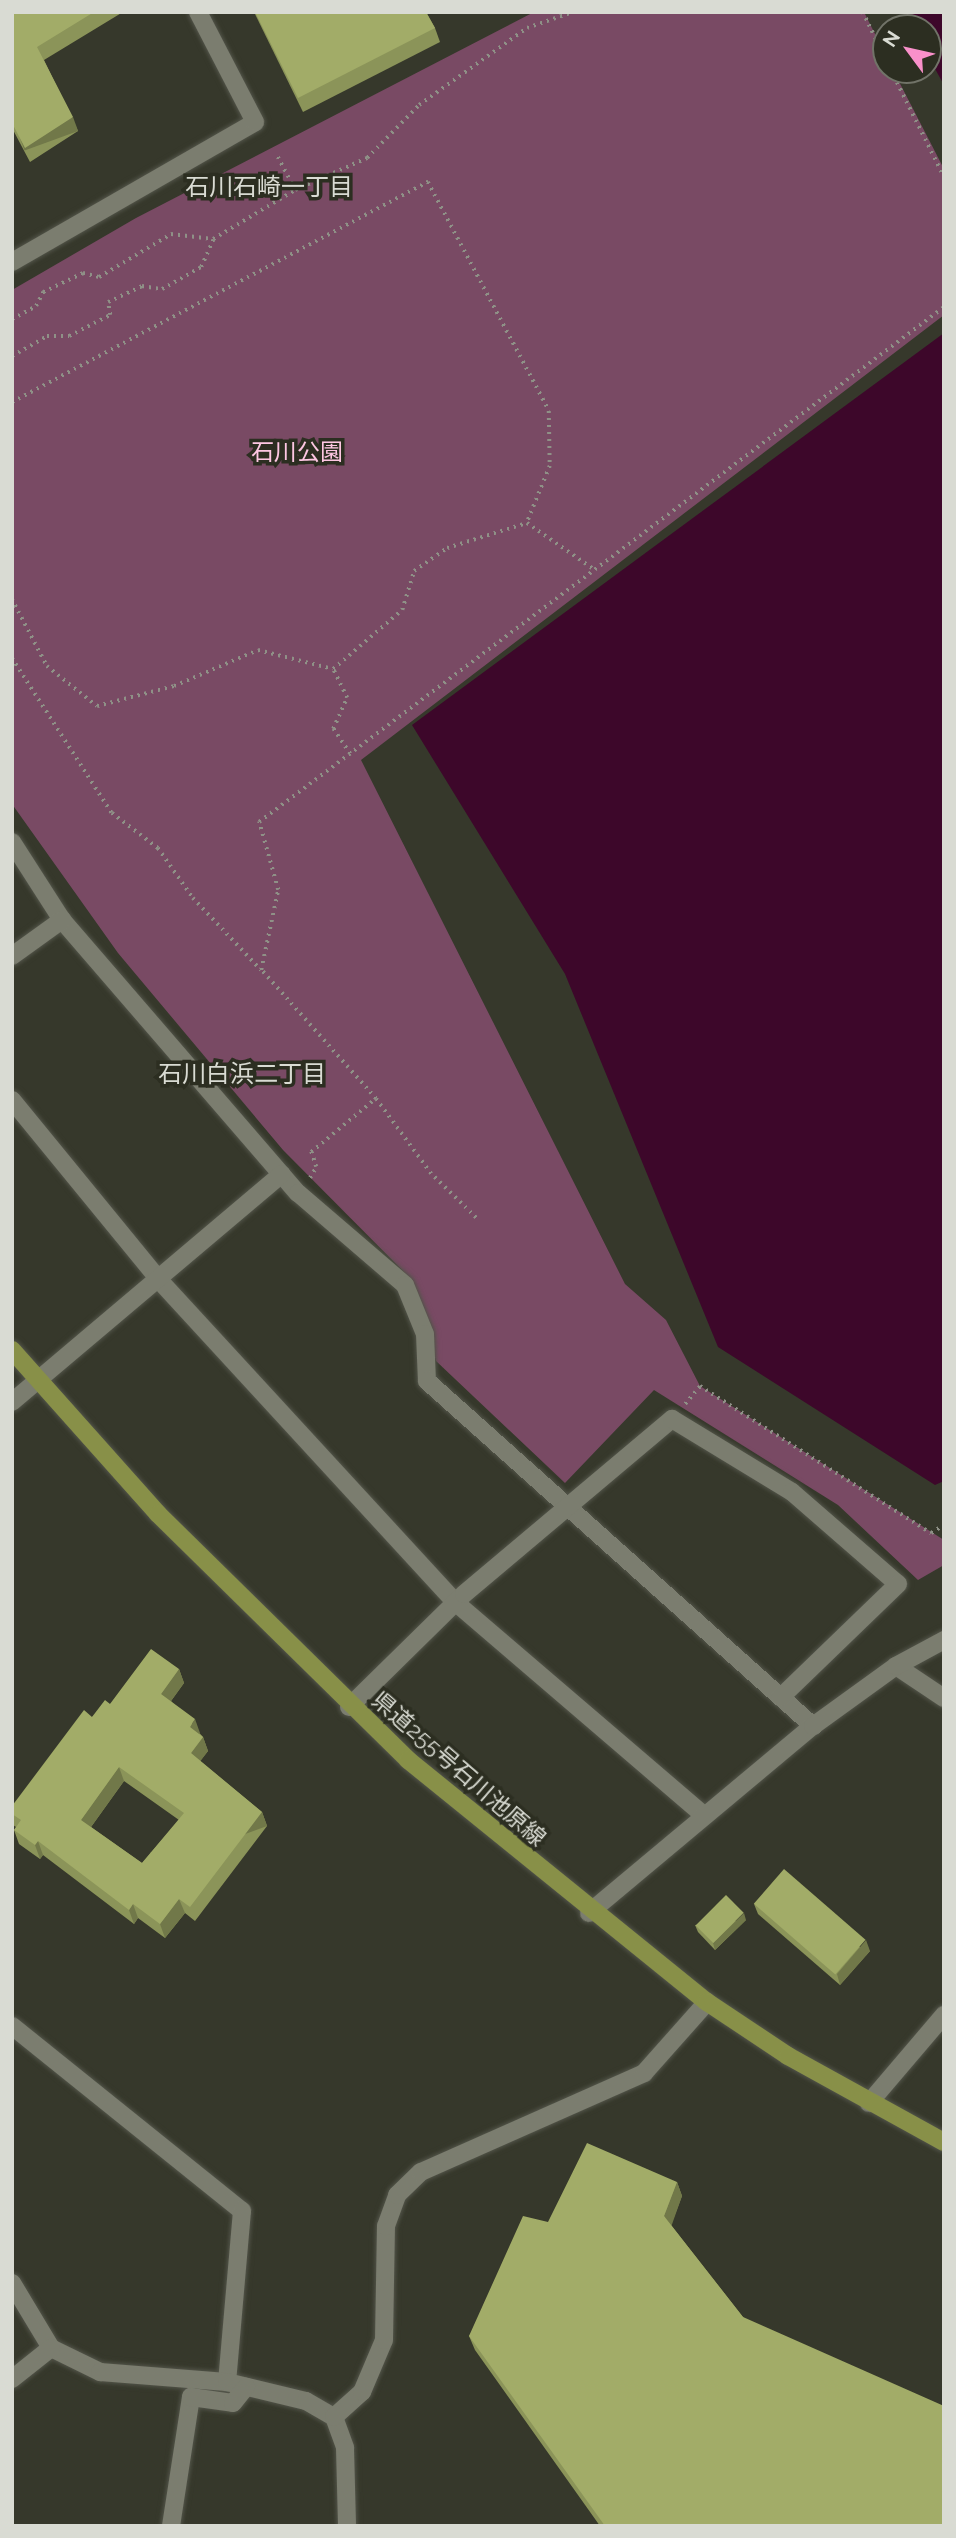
<!DOCTYPE html>
<meta charset="utf-8">
<style>
body{margin:0}
#map{position:relative;width:956px;height:2538px;overflow:hidden;background:#36382b;font-family:Raleway,"Noto Sans JP",sans-serif}
div>[style]{position:absolute}
[style*='--x']{left:calc(var(--x)*1px);top:calc(var(--y)*1px);width:calc(var(--w)*1px);rotate:calc(var(--a)*1deg)}
.green>*{inset:0;background:#794a64}
.water>*{inset:0;background:#3d072a}
.path>*{height:3.5px;margin-top:-1.75px;transform-origin:0;background:repeating-linear-gradient(90deg,#8f9187 0 2px,transparent 0 7px)}
.roads{filter:drop-shadow(0 0 2px #525449) drop-shadow(0 0 2px #525449)}
.minor>*{height:18px;margin:-9px;padding:0 9px;transform-origin:9px;border-radius:9px;background:#7b7d6f}
.major>*{height:18px;margin:-9px;padding:0 9px;transform-origin:9px;border-radius:9px;background:#889048}
.wall>*{inset:0;background:#8b9459}
.shaded-wall>*{inset:0;background:#717849;transform-origin:0 0}
.building>*{inset:0;background:#a2ac68;transform-origin:0 0}
span{translate:-50% -50%;white-space:nowrap;text-align:center;line-height:1.15;-webkit-text-stroke:7px #2c2e21;paint-order:stroke}
.park-label{font-size:23px;color:#fdc6e2}
.street-label{font-size:23px;color:#d9dbd3}
.neighbourhood-label{font-size:24px;color:#d9dbd3}
.frame{position:absolute;inset:0;border:14px solid #d9dbd3;pointer-events:none}
.north{position:absolute;left:872px;top:14px;width:70px;height:70px;box-sizing:border-box;background:#2c2e21;border:2px solid #717368;border-radius:50%;rotate:303deg;font-size:19px;font-weight:700;line-height:28px;text-align:center;color:#d9dbd3}
.north::after{content:'';display:block;margin:auto;width:24px;height:32px;background:#f990ca;clip-path:polygon(50% 0,100% 100%,50% 72%,0 100%)}
</style>
<div id="map">
<div class="green">
<i style="clip-path:polygon(534px 12px,864px 12px,886px 56px,886px 70px,893px 70px,944px 169px,944px 315px,361px 760px,625px 1284px,666px 1320px,700px 1386px,944px 1540px,944px 1565px,918px 1580px,838px 1505px,654px 1390px,565px 1483px,436px 1361px,409px 1277px,283px 1150px,118px 953px,12px 804px,12px 290px,136px 218px)"></i>
</div>
<div class="water">
<i style="clip-path:polygon(904px 12px,944px 12px,944px 85px,928px 56px,928px 28px,913px 28px)"></i>
<i style="clip-path:polygon(944px 333px,944px 1481px,935px 1485px,718px 1347px,565px 974px,412px 725px)"></i>
</div>
<div class="path">
<i style="--x:863;--y:12;--w:53;--a:64.4"></i>
<i style="--x:891;--y:70;--w:119;--a:63.6"></i>
<i style="--x:295;--y:190;--w:79;--a:-24"></i>
<i style="--x:367;--y:158;--w:74;--a:-45.5"></i>
<i style="--x:419;--y:105;--w:133;--a:-35.5"></i>
<i style="--x:527;--y:28;--w:49;--a:-19.2"></i>
<i style="--x:12;--y:319;--w:27;--a:-28"></i>
<i style="--x:36;--y:306;--w:16;--a:-63"></i>
<i style="--x:43;--y:292;--w:44;--a:-25.4"></i>
<i style="--x:83;--y:273;--w:16;--a:14"></i>
<i style="--x:99;--y:277;--w:84;--a:-30.8"></i>
<i style="--x:171;--y:234;--w:42;--a:6.8"></i>
<i style="--x:213;--y:239;--w:96;--a:-30.9"></i>
<i style="--x:295;--y:190;--w:40;--a:-118"></i>
<i style="--x:12;--y:356;--w:40;--a:-29.7"></i>
<i style="--x:47;--y:336;--w:22;--a:0"></i>
<i style="--x:69;--y:336;--w:46;--a:-27.1"></i>
<i style="--x:110;--y:315;--w:13;--a:-99"></i>
<i style="--x:108;--y:302;--w:38;--a:-25"></i>
<i style="--x:142;--y:286;--w:20;--a:9"></i>
<i style="--x:162;--y:289;--w:45;--a:-29.4"></i>
<i style="--x:201;--y:267;--w:30;--a:-66"></i>
<i style="--x:12;--y:402;--w:471;--a:-27.9"></i>
<i style="--x:428;--y:182;--w:259;--a:62.1"></i>
<i style="--x:549;--y:411;--w:55;--a:89"></i>
<i style="--x:550;--y:466;--w:61;--a:112"></i>
<i style="--x:12;--y:599;--w:76;--a:62.4"></i>
<i style="--x:47;--y:666;--w:64;--a:38.7"></i>
<i style="--x:97;--y:706;--w:80;--a:-14.6"></i>
<i style="--x:174;--y:686;--w:91;--a:-23.2"></i>
<i style="--x:258;--y:650;--w:77;--a:14.2"></i>
<i style="--x:12;--y:658;--w:184;--a:57.2"></i>
<i style="--x:112;--y:813;--w:58;--a:37.3"></i>
<i style="--x:158;--y:848;--w:61;--a:55"></i>
<i style="--x:193;--y:898;--w:99;--a:46.6"></i>
<i style="--x:350;--y:754;--w:30;--a:-124"></i>
<i style="--x:333;--y:729;--w:34;--a:-66"></i>
<i style="--x:347;--y:698;--w:32;--a:-116"></i>
<i style="--x:333;--y:669;--w:91;--a:-40.5"></i>
<i style="--x:402;--y:610;--w:41;--a:-72.9"></i>
<i style="--x:414;--y:571;--w:40;--a:-34.9"></i>
<i style="--x:447;--y:548;--w:84;--a:-17.4"></i>
<i style="--x:527;--y:523;--w:83;--a:34.7"></i>
<i style="--x:310;--y:1178;--w:13;--a:-61"></i>
<i style="--x:316;--y:1167;--w:16;--a:-108"></i>
<i style="--x:311;--y:1152;--w:83;--a:-39.6"></i>
<i style="--x:476;--y:1218;--w:63;--a:-135.6"></i>
<i style="--x:431;--y:1174;--w:93;--a:-126.3"></i>
<i style="--x:376;--y:1099;--w:173;--a:-131.7"></i>
<i style="--x:261;--y:970;--w:82;--a:-78"></i>
<i style="--x:278;--y:890;--w:71;--a:-105.6"></i>
<i style="--x:259;--y:822;--w:857;--a:-36.94"></i>
<i style="--x:685;--y:1404;--w:23;--a:-50"></i>
<i style="--x:700;--y:1386;--w:274;--a:32.5"></i>
<i style="--x:931;--y:1533;--w:15;--a:-32"></i>
</div>
<div class="roads">
<div class="minor">
<i style="--x:12;--y:262;--w:280;--a:-29.9"></i>
<i style="--x:255;--y:122;--w:124;--a:-117.4"></i>
<i style="--x:12;--y:842;--w:93;--a:57.3"></i>
<i style="--x:62;--y:920;--w:361;--a:49.2"></i>
<i style="--x:298;--y:1193;--w:141;--a:40.7"></i>
<i style="--x:405;--y:1285;--w:53;--a:67.8"></i>
<i style="--x:425;--y:1334;--w:47;--a:87.6"></i>
<i style="--x:427;--y:1381;--w:518;--a:41.79"></i>
<i style="--x:12;--y:956;--w:62;--a:-35.8"></i>
<i style="--x:12;--y:1100;--w:234;--a:50.7"></i>
<i style="--x:160;--y:1281;--w:436;--a:47.4"></i>
<i style="--x:455;--y:1602;--w:326;--a:40.6"></i>
<i style="--x:12;--y:1402;--w:353;--a:-40.2"></i>
<i style="--x:896;--y:1666;--w:58;--a:33.7"></i>
<i style="--x:349;--y:1707;--w:161;--a:-44.5"></i>
<i style="--x:464;--y:1594;--w:272;--a:-40.1"></i>
<i style="--x:672;--y:1419;--w:140;--a:31.3"></i>
<i style="--x:792;--y:1492;--w:140;--a:41"></i>
<i style="--x:898;--y:1584;--w:163;--a:136"></i>
<i style="--x:589;--y:1913;--w:292;--a:-39.9"></i>
<i style="--x:813;--y:1726;--w:102;--a:-35.9"></i>
<i style="--x:896;--y:1666;--w:55;--a:-28.4"></i>
<i style="--x:12;--y:2026;--w:295;--a:38.8"></i>
<i style="--x:242;--y:2211;--w:172;--a:95"></i>
<i style="--x:869;--y:2103;--w:116;--a:-49.6"></i>
<i style="--x:12;--y:2283;--w:76;--a:59"></i>
<i style="--x:51;--y:2348;--w:55;--a:26.1"></i>
<i style="--x:100;--y:2372;--w:127;--a:4.5"></i>
<i style="--x:227;--y:2382;--w:81;--a:13.5"></i>
<i style="--x:306;--y:2401;--w:32;--a:30"></i>
<i style="--x:334;--y:2417;--w:33;--a:70"></i>
<i style="--x:345;--y:2448;--w:78;--a:88.5"></i>
<i style="--x:12;--y:2379;--w:50;--a:-38.5"></i>
<i style="--x:334;--y:2417;--w:38;--a:-42"></i>
<i style="--x:362;--y:2392;--w:56;--a:-67.1"></i>
<i style="--x:384;--y:2340;--w:114;--a:-89"></i>
<i style="--x:386;--y:2226;--w:33;--a:-70"></i>
<i style="--x:397;--y:2195;--w:33;--a:-44"></i>
<i style="--x:421;--y:2172;--w:244;--a:-23.9"></i>
<i style="--x:644;--y:2073;--w:95;--a:-48.4"></i>
<i style="--x:171;--y:2526;--w:131;--a:-81.2"></i>
<i style="--x:191;--y:2397;--w:42;--a:8.1"></i>
<i style="--x:233;--y:2403;--w:21;--a:-51"></i>
</div>
<div class="major">
<i style="--x:12;--y:1350;--w:220;--a:48.3"></i>
<i style="--x:158;--y:1514;--w:351;--a:44.5"></i>
<i style="--x:408;--y:1760;--w:385;--a:39"></i>
<i style="--x:707;--y:2002;--w:97;--a:33.7"></i>
<i style="--x:788;--y:2056;--w:178;--a:28.9"></i>
</div>
</div>
<div class="wall">
<i style="clip-path:polygon(12px 12px,123px 12px,44px 60px,78px 131px,30px 162px,12px 128px)"></i>
<i style="clip-path:polygon(254px 12px,426px 12px,435px 28px,440px 42px,303px 112px)"></i>
<i style="clip-path:polygon(evenodd,179px 1669px,184px 1683px,171px 1701px,203px 1737px,208px 1751px,200px 1761px,262px 1812px,267px 1826px,195px 1921px,185px 1913px,165px 1938px,138px 1918px,134px 1924px,43px 1855px,40px 1859px,19px 1844px,14px 1830px,16px 1827px,13px 1825px,12px 1822px,12px 1806px,92px 1717px,110px 1704px,179px 1669px,124px 1781px,179px 1820px,142px 1863px,91px 1827px,124px 1781px)"></i>
<i style="clip-path:polygon(754px 1904px,870px 1951px,840px 1985px,758px 1914px)"></i>
<i style="clip-path:polygon(746px 1920px,715px 1950px,698px 1932px,695px 1925px)"></i>
<i style="clip-path:polygon(677px 2182px,682px 2196px,671px 2225px,743px 2317px,944px 2526px,600px 2526px,475px 2350px,469px 2336px,548px 2222px)"></i>
</div>
<div class="shaded-wall">
<i style="left:73px;top:117px;width:15px;height:57px;rotate:70deg"></i>
<i style="clip-path:polygon(179px 1669px,184px 1683px,166px 1708px,161px 1694px)"></i>
<i style="clip-path:polygon(195px 1719px,200px 1733px,195px 1741px,190px 1727px)"></i>
<i style="clip-path:polygon(203px 1737px,208px 1751px,196px 1767px,191px 1753px)"></i>
<i style="clip-path:polygon(119px 1767px,124px 1781px,86px 1834px,81px 1820px)"></i>
<i style="left:262px;top:1812px;width:15px;height:119px;rotate:70deg"></i>
<i style="clip-path:polygon(38px 1841px,43px 1855px,40px 1859px,35px 1845px)"></i>
<i style="clip-path:polygon(179px 1899px,185px 1913px,165px 1938px,160px 1924px)"></i>
<i style="clip-path:polygon(133px 1904px,138px 1918px,134px 1924px,129px 1910px)"></i>
<i style="clip-path:polygon(744px 1913px,746px 1920px,715px 1950px,713px 1943px)"></i>
<i style="clip-path:polygon(866px 1940px,870px 1951px,840px 1985px,837px 1974px)"></i>
<i style="clip-path:polygon(677px 2182px,682px 2196px,670px 2230px,664px 2216px)"></i>
</div>
<div class="building">
<i style="clip-path:polygon(12px 12px,94px 12px,37px 47px,73px 117px,25px 148px,12px 123px)"></i>
<i style="clip-path:polygon(255px 12px,426px 12px,435px 28px,298px 98px)"></i>
<i style="clip-path:polygon(evenodd,151px 1649px,179px 1669px,161px 1694px,195px 1719px,190px 1727px,203px 1737px,191px 1753px,262px 1812px,190px 1907px,179px 1899px,160px 1924px,133px 1904px,129px 1910px,38px 1841px,35px 1845px,14px 1830px,21px 1820px,12px 1814px,12px 1806px,84px 1710px,92px 1717px,105px 1700px,110px 1704px,151px 1649px,119px 1767px,184px 1813px,142px 1863px,81px 1820px,119px 1767px)"></i>
<i style="left:784px;top:1869px;width:108px;height:46px;rotate:41deg"></i>
<i style="left:726px;top:1895px;width:25px;height:43px;rotate:45deg"></i>
<i style="clip-path:polygon(587px 2143px,677px 2182px,664px 2216px,743px 2317px,944px 2406px,944px 2526px,605px 2526px,469px 2336px,523px 2216px,548px 2222px)"></i>
</div>
<div class="park-label">
<span style="left:297px;top:452px">石川公園</span>
</div>
<div class="street-label">
<span style="left:459px;top:1769px;rotate:41deg">県道255号石川池原線</span>
</div>
<div class="neighbourhood-label">
<span style="left:269px;top:187px">石川石崎一丁目</span>
<span style="left:242px;top:1074px">石川白浜二丁目</span>
</div>
<div class="frame"></div>
<div class="north">N</div>
</div>
